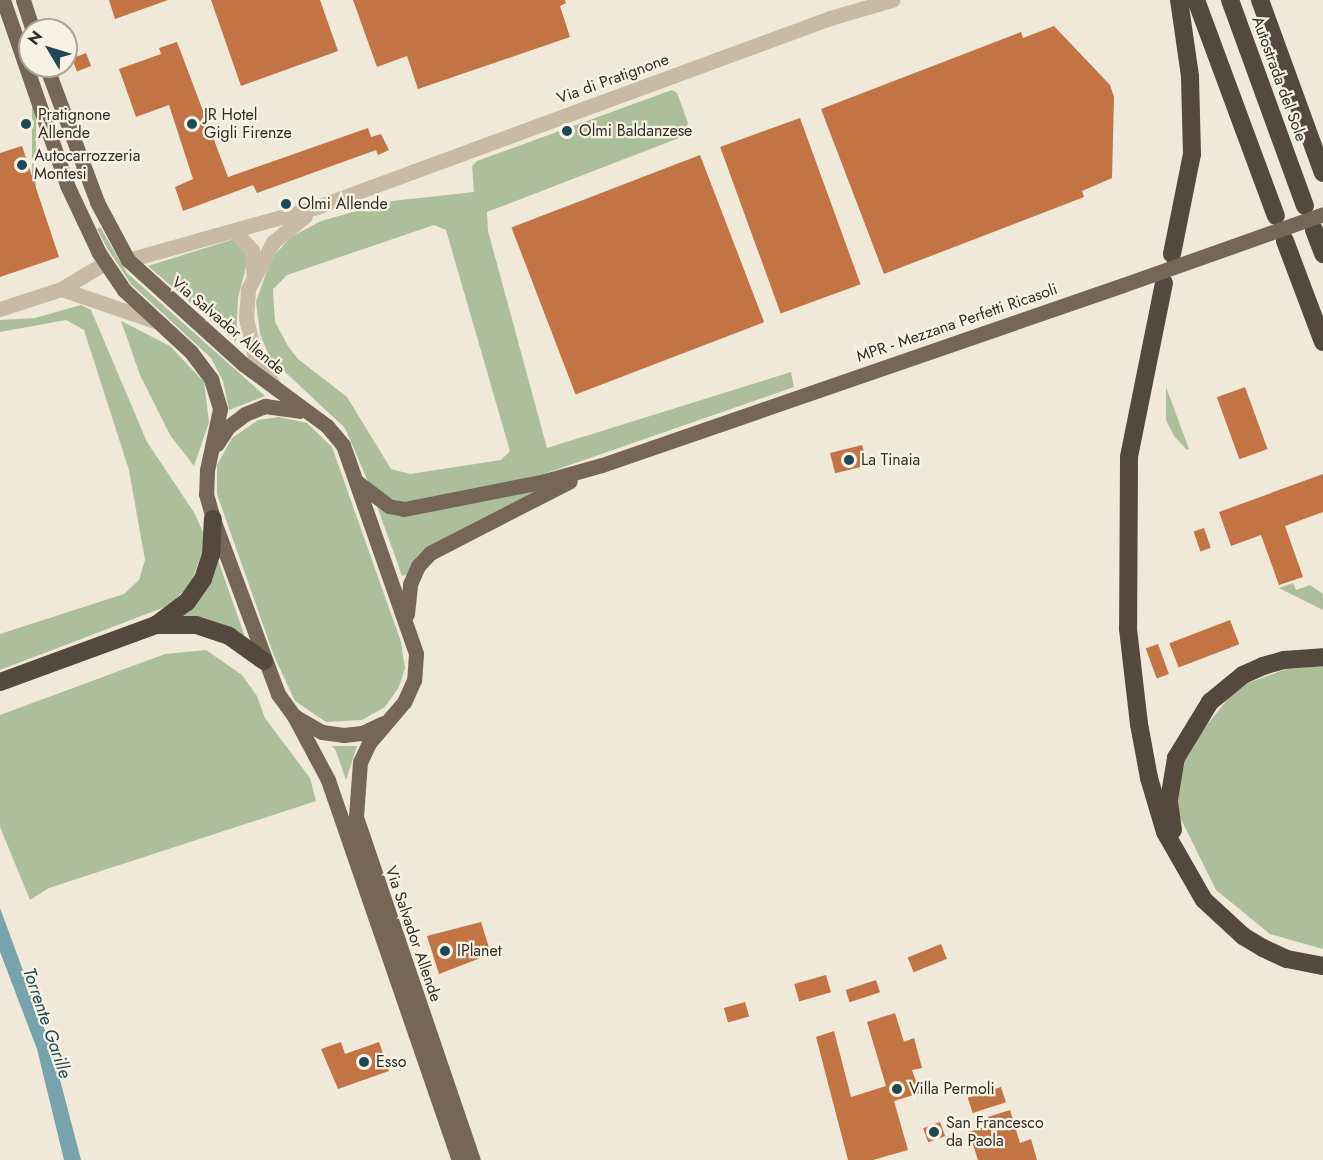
<!DOCTYPE html>
<style>
body{margin:0}
#map{position:relative;width:1323px;height:1160px;overflow:hidden;background:#f0e8d9;font-family:Jost,sans-serif}
div>[style]{position:absolute}
[style*='--x']{left:calc(var(--x)*1px);top:calc(var(--y)*1px);width:calc(var(--w)*1px);rotate:calc(var(--a)*1deg)}
.green>*{inset:0;background:#adbf9a;transform-origin:0 0}
.water>*{inset:0;background:#79a3ac}
.building>*{inset:0;background:#c27445;transform-origin:0 0}
.minor>*{height:15px;margin:-7.5px;padding:0 7.5px;transform-origin:7.5px;border-radius:7.5px;background:#c8baa5}
.major>*{height:15px;margin:-7.5px;padding:0 7.5px;transform-origin:7.5px;border-radius:7.5px;background:#766658}
.highway>*{height:18px;margin:-9px;padding:0 9px;transform-origin:9px;border-radius:9px;background:#55483e}
.major-bridge>*{height:15px;margin:-7.5px;padding:0 7.5px;transform-origin:7.5px;border-radius:7.5px;background:#766658}
.dots>*{width:16px;height:16px;translate:-50% -50%;box-sizing:border-box;border:3px solid #f8f2e5;border-radius:50%}
span{translate:-50% -50%;white-space:nowrap;text-align:center;line-height:1.15;-webkit-text-stroke:4.5px #f8f2e5;paint-order:stroke}
.street-label{font-size:16px;color:#342c26}
.poi-label{font-size:16px;color:#342c26}
.left{translate:0 -50%;text-align:left}
.water-label{font-size:18px;color:#1d4954;font-style:italic}
.north{position:absolute;left:18px;top:18px;width:60px;height:60px;box-sizing:border-box;background:#f8f2e5;border:2px solid #aaa399;border-radius:50%;rotate:308deg;font-size:16px;font-weight:700;line-height:24px;text-align:center;color:#342c26}
.north::after{content:'';display:block;margin:auto;width:21px;height:27px;background:#1d4954;clip-path:polygon(50% 0,100% 100%,50% 72%,0 100%)}
</style>
<div id="map">
<div class="green">
<i style="left:32px;top:66px;width:4px;height:157px"></i>
<i style="clip-path:polygon(evenodd,672px 90px,677px 93px,688px 123px,684px 136px,487px 212px,488px 231px,547px 448px,791px 372px,794px 387px,541px 475px,405px 503px,387px 497px,369px 484px,345px 428px,270px 358px,260px 334px,256px 302px,271px 259px,291px 237px,321px 221px,392px 201px,474px 192px,472px 166px,477px 161px,672px 90px,434px 225px,446px 230px,510px 451px,501px 460px,410px 474px,391px 469px,347px 397px,298px 359px,288px 346px,275px 322px,273px 289px,287px 275px,434px 225px)"></i>
<i style="clip-path:polygon(100px 227px,127px 273px,265px 396px,229px 410px,223px 381px,211px 358px,131px 284px,107px 248px,97px 229px)"></i>
<i style="clip-path:polygon(234px 239px,245px 250px,247px 263px,238px 298px,236px 342px,148px 266px)"></i>
<i style="clip-path:polygon(81px 305px,91px 310px,147px 442px,195px 514px,203px 532px,203px 550px,191px 583px,170px 605px,0 670px,0 634px,124px 594px,139px 580px,145px 560px,129px 470px,84px 330px,66px 320px,0 332px,0 320px,35px 318px)"></i>
<i style="clip-path:polygon(121px 321px,170px 346px,204px 382px,209px 422px,194px 466px,170px 435px,140px 375px)"></i>
<i style="clip-path:polygon(1166px 387px,1189px 449px,1187px 450px,1174px 436px,1166px 420px)"></i>
<i style="clip-path:polygon(279px 417px,307px 423px,332px 447px,401px 642px,405px 668px,399px 687px,385px 707px,362px 720px,326px 722px,295px 701px,274px 656px,217px 494px,217px 465px,232px 438px,258px 420px)"></i>
<i style="clip-path:polygon(548px 484px,406px 575px,402px 576px,377px 506px)"></i>
<i style="clip-path:polygon(218px 560px,244px 634px,244px 636px,180px 616px)"></i>
<i style="clip-path:polygon(1293px 583px,1296px 590px,1310px 585px,1323px 594px,1323px 610px,1279px 588px)"></i>
<i style="clip-path:polygon(206px 650px,242px 675px,257px 696px,265px 718px,310px 778px,316px 801px,49px 888px,30px 900px,0 827px,0 715px,165px 654px)"></i>
<i style="clip-path:polygon(1323px 666px,1323px 949px,1270px 934px,1216px 890px,1180px 817px,1178px 800px,1185px 761px,1194px 741px,1231px 695px,1248px 683px,1286px 669px)"></i>
<i style="clip-path:polygon(332px 746px,357px 746px,346px 780px,336px 751px)"></i>
</div>
<div class="water">
<i style="clip-path:polygon(0 908px,52px 1049px,81px 1160px,64px 1160px,37px 1049px,0 952px)"></i>
</div>
<div class="building">
<i style="clip-path:polygon(109px 0,168px 0,115px 19px)"></i>
<i style="clip-path:polygon(211px 0,320px 0,338px 51px,241px 86px)"></i>
<i style="clip-path:polygon(353px 0,565px 0,566px 3px,560px 6px,570px 37px,418px 89px,407px 56px,377px 67px)"></i>
<i style="clip-path:polygon(1054px 26px,1110px 85px,1114px 97px,1112px 178px,1082px 191px,1084px 197px,884px 274px,821px 109px,1021px 32px,1023px 38px)"></i>
<i style="clip-path:polygon(177px 42px,228px 177px,368px 128px,371px 137px,381px 134px,389px 150px,378px 155px,376px 150px,257px 193px,253px 185px,183px 211px,175px 187px,193px 179px,169px 105px,136px 117px,119px 69px,161px 54px,159px 48px)"></i>
<i style="left:86px;top:53px;width:14px;height:15px;rotate:69deg"></i>
<i style="left:800px;top:118px;width:177px;height:85px;rotate:70deg"></i>
<i style="clip-path:polygon(22px 146px,59px 257px,0 277px,0 153px)"></i>
<i style="left:700px;top:155px;width:179px;height:202px;rotate:69deg"></i>
<i style="left:1245px;top:387px;width:66px;height:30px;rotate:70deg"></i>
<i style="left:862px;top:445px;width:21px;height:33px;rotate:76deg"></i>
<i style="clip-path:polygon(1323px 474px,1323px 512px,1285px 526px,1303px 577px,1279px 585px,1261px 535px,1231px 546px,1219px 512px)"></i>
<i style="left:1204px;top:528px;width:21px;height:11px;rotate:71deg"></i>
<i style="left:1230px;top:620px;width:26px;height:65px;rotate:69deg"></i>
<i style="left:1158px;top:644px;width:32px;height:13px;rotate:70deg"></i>
<i style="clip-path:polygon(481px 922px,491px 954px,439px 974px,427px 936px)"></i>
<i style="left:941px;top:944px;width:16px;height:36px;rotate:68deg"></i>
<i style="left:826px;top:975px;width:18px;height:33px;rotate:74deg"></i>
<i style="left:876px;top:980px;width:13px;height:32px;rotate:72deg"></i>
<i style="left:745px;top:1002px;width:15px;height:22px;rotate:74deg"></i>
<i style="clip-path:polygon(895px 1013px,904px 1042px,914px 1038px,922px 1068px,912px 1070px,920px 1093px,894px 1101px,908px 1150px,873px 1160px,848px 1160px,816px 1037px,834px 1031px,851px 1097px,886px 1086px,867px 1022px)"></i>
<i style="clip-path:polygon(341px 1042px,345px 1054px,379px 1042px,389px 1071px,338px 1089px,321px 1049px)"></i>
<i style="left:1001px;top:1087px;width:16px;height:35px;rotate:72deg"></i>
<i style="clip-path:polygon(1010px 1110px,1020px 1143px,1031px 1139px,1037px 1160px,978px 1160px,969px 1132px,991px 1125px,988px 1117px)"></i>
<i style="left:940px;top:1122px;width:15px;height:18px;rotate:70deg"></i>
</div>
<div class="minor">
<i style="--x:235;--y:232;--w:25;--a:47"></i>
<i style="--x:252;--y:250;--w:22;--a:87"></i>
<i style="--x:128;--y:260;--w:196;--a:-15.7"></i>
<i style="--x:317;--y:207;--w:547;--a:-20.22"></i>
<i style="--x:830;--y:18;--w:65;--a:-16.2"></i>
<i style="--x:61;--y:289;--w:99;--a:18.8"></i>
<i style="--x:0;--y:309;--w:64;--a:-18.2"></i>
<i style="--x:61;--y:289;--w:51;--a:-30.6"></i>
<i style="--x:275;--y:388;--w:41;--a:-121"></i>
<i style="--x:254;--y:353;--w:36;--a:-103"></i>
<i style="--x:246;--y:318;--w:29;--a:-86"></i>
<i style="--x:248;--y:289;--w:53;--a:-62"></i>
<i style="--x:273;--y:242;--w:41;--a:-39.1"></i>
</div>
<div class="major">
<i style="--x:3;--y:0;--w:196;--a:70.9"></i>
<i style="--x:67;--y:185;--w:75;--a:64.8"></i>
<i style="--x:99;--y:253;--w:45;--a:56"></i>
<i style="--x:124;--y:290;--w:91;--a:42.8"></i>
<i style="--x:191;--y:352;--w:34;--a:53"></i>
<i style="--x:211;--y:379;--w:31;--a:73"></i>
<i style="--x:220;--y:409;--w:62;--a:102"></i>
<i style="--x:207;--y:470;--w:24;--a:92"></i>
<i style="--x:206;--y:494;--w:26;--a:74"></i>
<i style="--x:213;--y:519;--w:187;--a:69.6"></i>
<i style="--x:278;--y:694;--w:27;--a:54"></i>
<i style="--x:294;--y:716;--w:72;--a:62"></i>
<i style="--x:328;--y:780;--w:402;--a:71"></i>
<i style="--x:23;--y:0;--w:32;--a:72"></i>
<i style="--x:46;--y:66;--w:145;--a:69.4"></i>
<i style="--x:97;--y:202;--w:66;--a:61.9"></i>
<i style="--x:128;--y:260;--w:155;--a:42.1"></i>
<i style="--x:243;--y:364;--w:104;--a:36.4"></i>
<i style="--x:327;--y:426;--w:25;--a:50"></i>
<i style="--x:343;--y:445;--w:221;--a:70.7"></i>
<i style="--x:416;--y:654;--w:26;--a:94"></i>
<i style="--x:414;--y:680;--w:24;--a:114"></i>
<i style="--x:404;--y:702;--w:54;--a:130.5"></i>
<i style="--x:369;--y:743;--w:21;--a:115"></i>
<i style="--x:360;--y:762;--w:55;--a:94.2"></i>
<i style="--x:356;--y:817;--w:362;--a:71.2"></i>
<i style="--x:217;--y:444;--w:20;--a:-57"></i>
<i style="--x:228;--y:427;--w:21;--a:-37"></i>
<i style="--x:245;--y:414;--w:22;--a:-22"></i>
<i style="--x:265;--y:406;--w:35;--a:8"></i>
<i style="--x:357;--y:482;--w:40;--a:37"></i>
<i style="--x:389;--y:506;--w:15;--a:11"></i>
<i style="--x:404;--y:509;--w:144;--a:-11.2"></i>
<i style="--x:545;--y:481;--w:59;--a:-15.7"></i>
<i style="--x:602;--y:465;--w:551;--a:-19.06"></i>
<i style="--x:407;--y:614;--w:30;--a:-84"></i>
<i style="--x:410;--y:584;--w:20;--a:-66"></i>
<i style="--x:418;--y:566;--w:18;--a:-47"></i>
<i style="--x:430;--y:553;--w:157;--a:-27.2"></i>
<i style="--x:294;--y:716;--w:32;--a:30"></i>
<i style="--x:322;--y:732;--w:21;--a:8"></i>
<i style="--x:343;--y:735;--w:19;--a:-6"></i>
<i style="--x:362;--y:733;--w:23;--a:-25"></i>
</div>
<div class="highway">
<i style="--x:1196;--y:0;--w:230;--a:69.7"></i>
<i style="--x:1230;--y:0;--w:219;--a:70"></i>
<i style="--x:1260;--y:0;--w:184;--a:70"></i>
<i style="--x:1314;--y:230;--w:26;--a:69"></i>
<i style="--x:1285;--y:241;--w:108;--a:69.4"></i>
<i style="--x:1172;--y:254;--w:102;--a:-78.7"></i>
<i style="--x:1192;--y:154;--w:78;--a:-91.5"></i>
<i style="--x:1190;--y:76;--w:77;--a:-98.2"></i>
<i style="--x:1164;--y:283;--w:177;--a:101.4"></i>
<i style="--x:1129;--y:457;--w:172;--a:90.3"></i>
<i style="--x:1128;--y:629;--w:96;--a:83.4"></i>
<i style="--x:1139;--y:724;--w:55;--a:79.5"></i>
<i style="--x:1149;--y:778;--w:56;--a:73.5"></i>
<i style="--x:1165;--y:832;--w:78;--a:60.2"></i>
<i style="--x:1204;--y:900;--w:53;--a:42.7"></i>
<i style="--x:1243;--y:936;--w:23;--a:31"></i>
<i style="--x:1263;--y:948;--w:26;--a:25"></i>
<i style="--x:1287;--y:959;--w:37;--a:11"></i>
<i style="--x:156;--y:625;--w:40;--a:0"></i>
<i style="--x:196;--y:625;--w:35;--a:18"></i>
<i style="--x:229;--y:636;--w:43;--a:35.5"></i>
<i style="--x:0;--y:682;--w:166;--a:-20.1"></i>
<i style="--x:156;--y:625;--w:39;--a:-37"></i>
<i style="--x:187;--y:602;--w:28;--a:-55"></i>
<i style="--x:203;--y:579;--w:25;--a:-72"></i>
<i style="--x:211;--y:555;--w:36;--a:-87"></i>
<i style="--x:1173;--y:830;--w:30;--a:-98"></i>
<i style="--x:1169;--y:800;--w:43;--a:-80.5"></i>
<i style="--x:1176;--y:758;--w:66;--a:-58.7"></i>
<i style="--x:1210;--y:702;--w:43;--a:-39.3"></i>
<i style="--x:1243;--y:675;--w:22;--a:-24"></i>
<i style="--x:1263;--y:666;--w:22;--a:-16"></i>
<i style="--x:1284;--y:660;--w:39;--a:-4"></i>
</div>
<div class="major-bridge">
<i style="--x:1123;--y:285;--w:212;--a:-19.5"></i>
</div>
<div class="dots">
<i style="left:26px;top:124px;background:#1d4954"></i>
<i style="left:192px;top:124px;background:#1d4954"></i>
<i style="left:567px;top:131px;background:#1d4954"></i>
<i style="left:22px;top:165px;background:#1d4954"></i>
<i style="left:286px;top:204px;background:#1d4954"></i>
<i style="left:849px;top:460px;background:#1d4954"></i>
<i style="left:445px;top:951px;background:#1d4954"></i>
<i style="left:364px;top:1062px;background:#1d4954"></i>
<i style="left:897px;top:1089px;background:#1d4954"></i>
<i style="left:934px;top:1132px;background:#1d4954"></i>
</div>
<div class="street-label">
<span style="left:613px;top:79px;rotate:-20deg">Via di Pratignone</span>
<span style="left:1279px;top:79px;rotate:70deg">Autostrada del Sole</span>
<span style="left:957px;top:323px;rotate:-19deg">MPR - Mezzana Perfetti Ricasoli</span>
<span style="left:228px;top:326px;rotate:40deg">Via Salvador Allende</span>
<span style="left:413px;top:934px;rotate:71deg">Via Salvador Allende</span>
</div>
<div class="poi-label">
<span class="left" style="left:38px;top:124px">Pratignone<br>Allende</span>
<span class="left" style="left:204px;top:124px">JR Hotel<br>Gigli Firenze</span>
<span class="left" style="left:579px;top:131px">Olmi Baldanzese</span>
<span class="left" style="left:34px;top:165px">Autocarrozzeria<br>Montesi</span>
<span class="left" style="left:298px;top:204px">Olmi Allende</span>
<span class="left" style="left:861px;top:460px">La Tinaia</span>
<span class="left" style="left:457px;top:951px">IPlanet</span>
<span class="left" style="left:376px;top:1062px">Esso</span>
<span class="left" style="left:909px;top:1089px">Villa Permoli</span>
<span class="left" style="left:946px;top:1132px">San Francesco<br>da Paola</span>
</div>
<div class="water-label">
<span style="left:47px;top:1023px;rotate:71deg">Torrente Garille</span>
</div>
<div class="north">N</div>
</div>
